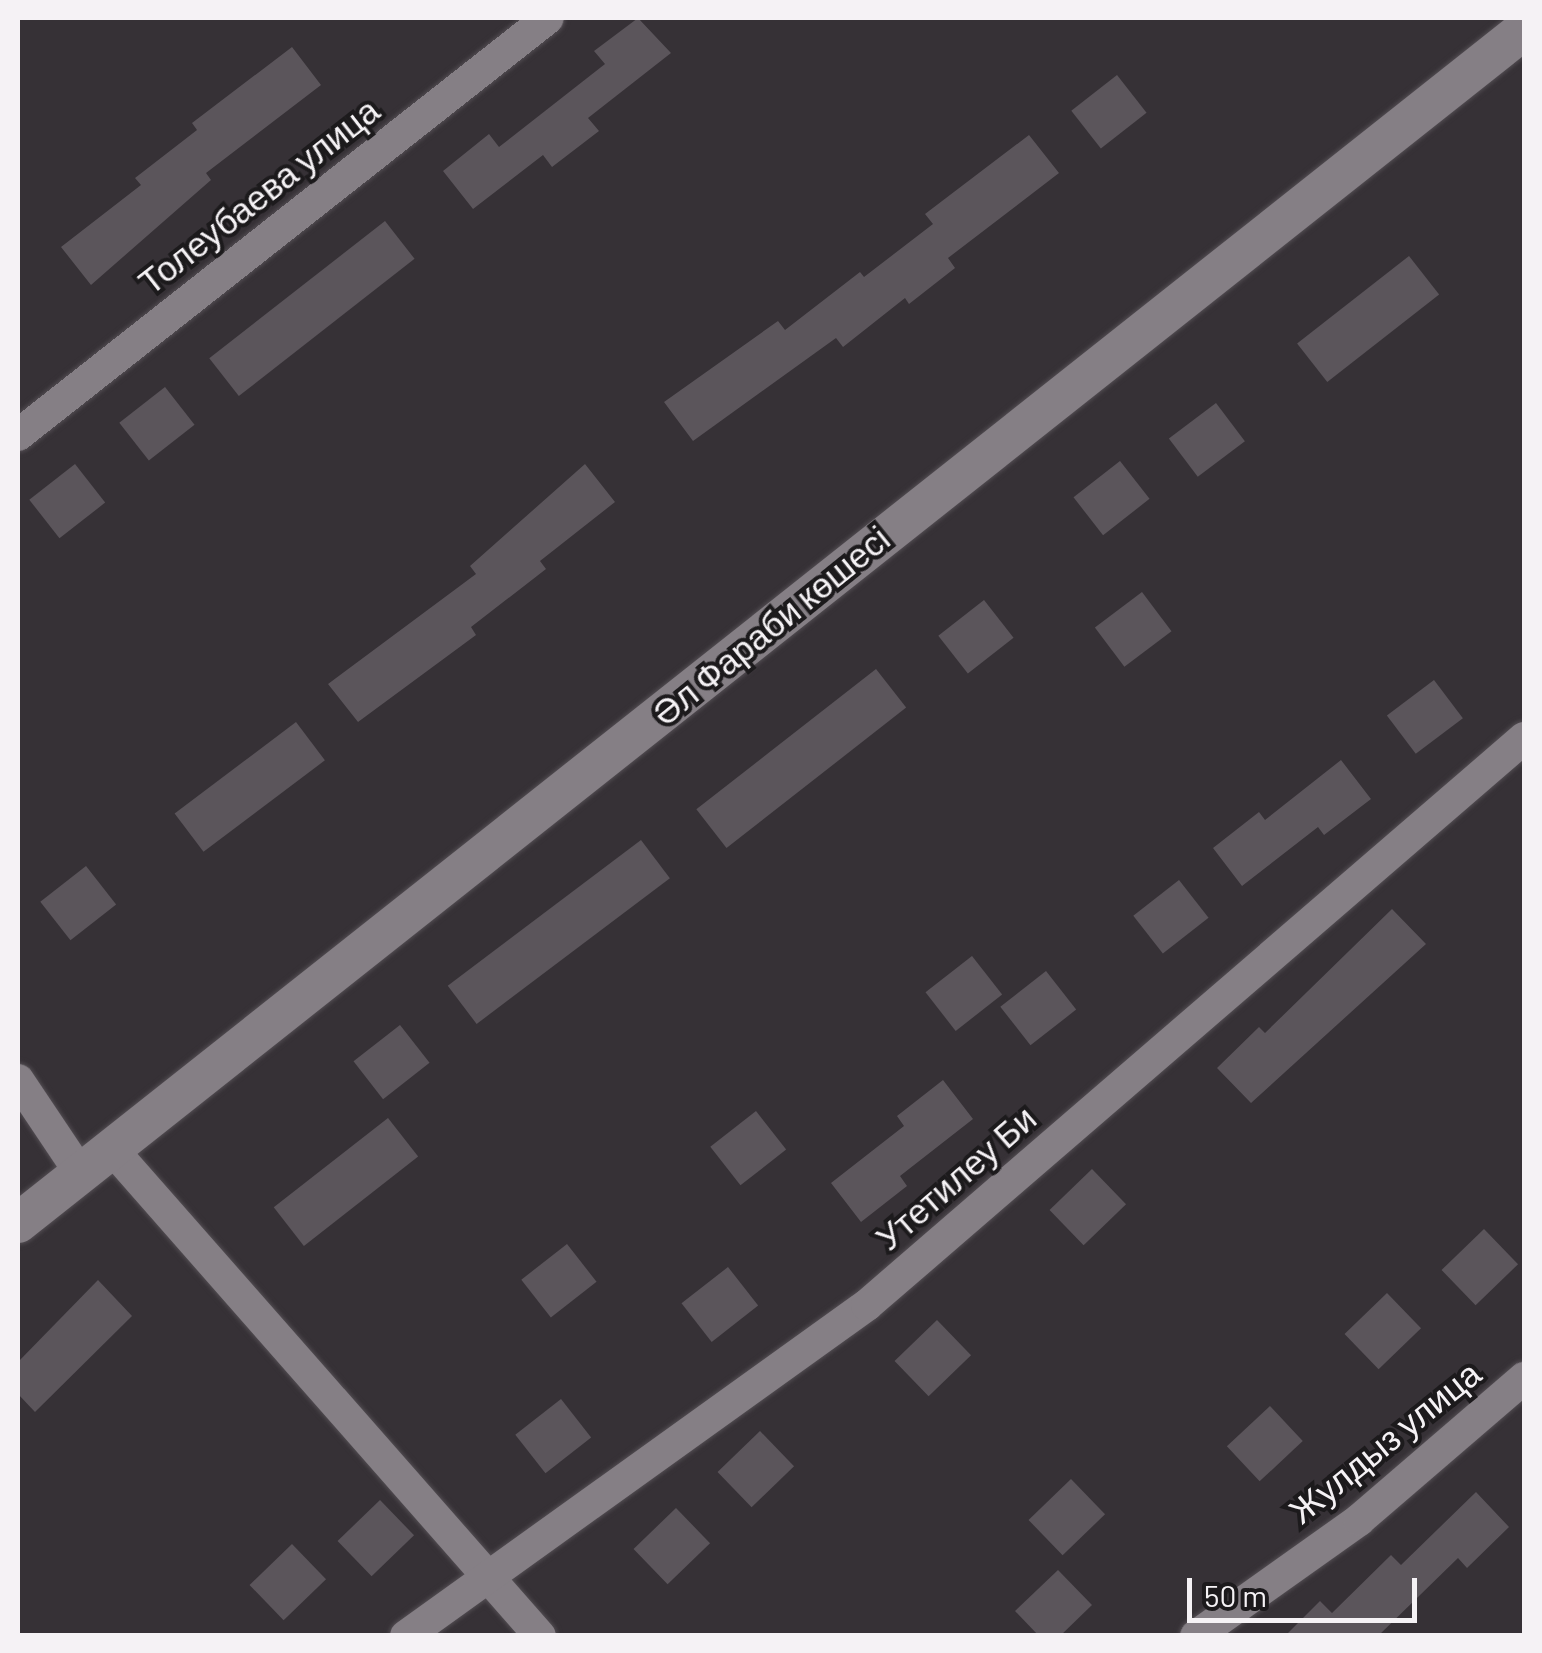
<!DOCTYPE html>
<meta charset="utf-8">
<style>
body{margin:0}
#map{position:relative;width:1542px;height:1653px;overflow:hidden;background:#363136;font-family:Barlow,sans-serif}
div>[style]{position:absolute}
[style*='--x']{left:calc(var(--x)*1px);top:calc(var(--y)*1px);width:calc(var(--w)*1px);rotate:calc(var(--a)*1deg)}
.building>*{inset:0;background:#5b555b;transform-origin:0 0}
.roads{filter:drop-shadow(0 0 2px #524d52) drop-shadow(0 0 2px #524d52)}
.minor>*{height:32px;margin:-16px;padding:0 16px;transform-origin:16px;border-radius:16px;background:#857f85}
.tertiary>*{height:40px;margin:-20px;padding:0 20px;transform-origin:20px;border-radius:20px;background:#857f85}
span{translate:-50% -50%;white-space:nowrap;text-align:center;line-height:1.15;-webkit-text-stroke:8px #1c1a1c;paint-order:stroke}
.street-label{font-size:35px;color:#f5f2f5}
.frame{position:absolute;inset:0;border:20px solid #f5f2f5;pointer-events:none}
.scale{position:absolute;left:1187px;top:1578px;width:230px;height:45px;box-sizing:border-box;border:5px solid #f5f2f5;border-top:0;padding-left:12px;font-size:30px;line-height:35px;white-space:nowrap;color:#f5f2f5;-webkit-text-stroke:8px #1c1a1c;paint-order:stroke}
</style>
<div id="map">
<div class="building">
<i style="clip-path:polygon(638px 18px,671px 53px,588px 118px,599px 131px,552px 167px,543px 155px,473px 209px,443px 171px,489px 134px,499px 147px,605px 64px,594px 51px)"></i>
<i style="clip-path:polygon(292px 47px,321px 85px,206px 173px,211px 180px,91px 285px,61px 247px,141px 185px,135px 178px,197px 130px,192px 123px)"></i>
<i style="left:1117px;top:75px;width:48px;height:58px;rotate:52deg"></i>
<i style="clip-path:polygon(1029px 135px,1059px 173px,948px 258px,955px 268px,909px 304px,905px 298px,843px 347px,836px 338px,693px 441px,664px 402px,778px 321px,785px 330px,860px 272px,864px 277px,933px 224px,925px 214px)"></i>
<i style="left:385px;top:221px;width:48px;height:223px;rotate:52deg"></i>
<i style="left:1409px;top:256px;width:49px;height:142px;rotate:52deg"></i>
<i style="left:165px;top:387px;width:48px;height:58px;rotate:52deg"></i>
<i style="left:1216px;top:403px;width:48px;height:59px;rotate:53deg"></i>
<i style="left:1120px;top:461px;width:48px;height:59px;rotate:52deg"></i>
<i style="left:75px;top:464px;width:49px;height:58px;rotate:52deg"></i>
<i style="clip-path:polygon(585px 464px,615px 502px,540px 561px,546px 569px,471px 627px,476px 635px,358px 722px,328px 684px,476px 574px,470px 566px)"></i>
<i style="left:1142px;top:592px;width:49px;height:59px;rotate:53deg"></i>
<i style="left:984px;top:600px;width:48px;height:58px;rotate:52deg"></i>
<i style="left:876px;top:669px;width:49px;height:228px;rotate:52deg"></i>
<i style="left:1434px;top:680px;width:48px;height:59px;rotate:53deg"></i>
<i style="left:296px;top:722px;width:48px;height:152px;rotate:53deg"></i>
<i style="clip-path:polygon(1341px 760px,1371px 799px,1324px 835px,1318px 827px,1242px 886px,1213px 848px,1259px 812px,1265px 820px)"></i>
<i style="left:641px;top:840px;width:48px;height:242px;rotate:53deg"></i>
<i style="left:86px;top:866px;width:49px;height:58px;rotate:52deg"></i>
<i style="left:1179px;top:880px;width:48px;height:58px;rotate:52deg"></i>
<i style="clip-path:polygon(1392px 909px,1426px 944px,1251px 1103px,1217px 1068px,1259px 1027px,1265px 1033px)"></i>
<i style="left:972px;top:956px;width:49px;height:59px;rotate:52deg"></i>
<i style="left:1046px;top:971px;width:49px;height:58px;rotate:52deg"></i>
<i style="left:400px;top:1025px;width:48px;height:59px;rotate:52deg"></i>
<i style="clip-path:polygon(943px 1080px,973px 1119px,900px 1176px,907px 1186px,861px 1222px,831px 1183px,904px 1126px,897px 1116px)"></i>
<i style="left:756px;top:1111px;width:49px;height:58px;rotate:52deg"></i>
<i style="left:388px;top:1118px;width:49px;height:145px;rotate:52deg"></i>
<i style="left:1092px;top:1169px;width:49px;height:59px;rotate:46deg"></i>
<i style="left:1484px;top:1229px;width:49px;height:59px;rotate:46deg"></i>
<i style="left:567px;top:1244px;width:48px;height:58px;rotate:52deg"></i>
<i style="left:728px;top:1267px;width:49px;height:59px;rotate:52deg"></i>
<i style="clip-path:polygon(98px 1280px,132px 1316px,35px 1412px,18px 1394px,18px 1362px)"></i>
<i style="left:1387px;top:1293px;width:49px;height:59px;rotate:46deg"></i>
<i style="left:937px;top:1320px;width:49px;height:59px;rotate:46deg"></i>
<i style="left:561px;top:1399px;width:49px;height:58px;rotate:52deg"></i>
<i style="left:1270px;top:1406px;width:48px;height:59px;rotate:47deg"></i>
<i style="left:760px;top:1431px;width:49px;height:59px;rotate:46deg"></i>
<i style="left:1071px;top:1479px;width:49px;height:59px;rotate:46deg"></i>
<i style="clip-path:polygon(1476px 1492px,1509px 1527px,1467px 1568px,1458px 1558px,1378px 1636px,1285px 1636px,1320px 1601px,1332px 1613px,1391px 1555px,1401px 1565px)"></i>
<i style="left:380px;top:1500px;width:49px;height:59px;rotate:46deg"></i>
<i style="left:676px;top:1508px;width:49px;height:59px;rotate:46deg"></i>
<i style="left:292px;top:1544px;width:49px;height:59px;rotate:46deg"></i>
<i style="clip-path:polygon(1058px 1570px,1092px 1605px,1060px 1636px,1039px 1636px,1015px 1611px)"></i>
</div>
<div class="roads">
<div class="minor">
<i style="--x:18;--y:435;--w:674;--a:-38.2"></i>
<i style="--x:18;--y:1080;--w:113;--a:56.2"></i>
<i style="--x:112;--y:1149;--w:648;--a:48.69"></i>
<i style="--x:406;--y:1636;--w:568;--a:-35.68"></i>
<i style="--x:867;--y:1305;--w:868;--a:-40.79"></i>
<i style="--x:1196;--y:1636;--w:200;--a:-35.4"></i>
<i style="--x:1359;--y:1520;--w:218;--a:-40.7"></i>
</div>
<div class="tertiary">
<i style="--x:18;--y:1223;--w:1921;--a:-38.39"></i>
</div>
</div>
<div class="street-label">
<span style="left:258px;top:195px;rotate:-38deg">Толеубаева улица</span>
<span style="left:770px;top:625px;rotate:-39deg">Әл Фараби көшесі</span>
<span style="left:955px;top:1177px;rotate:-41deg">Утетилеу Би</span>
<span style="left:1384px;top:1441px;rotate:-39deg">Жулдыз улица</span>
</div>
<div class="frame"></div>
<div class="scale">50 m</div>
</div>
